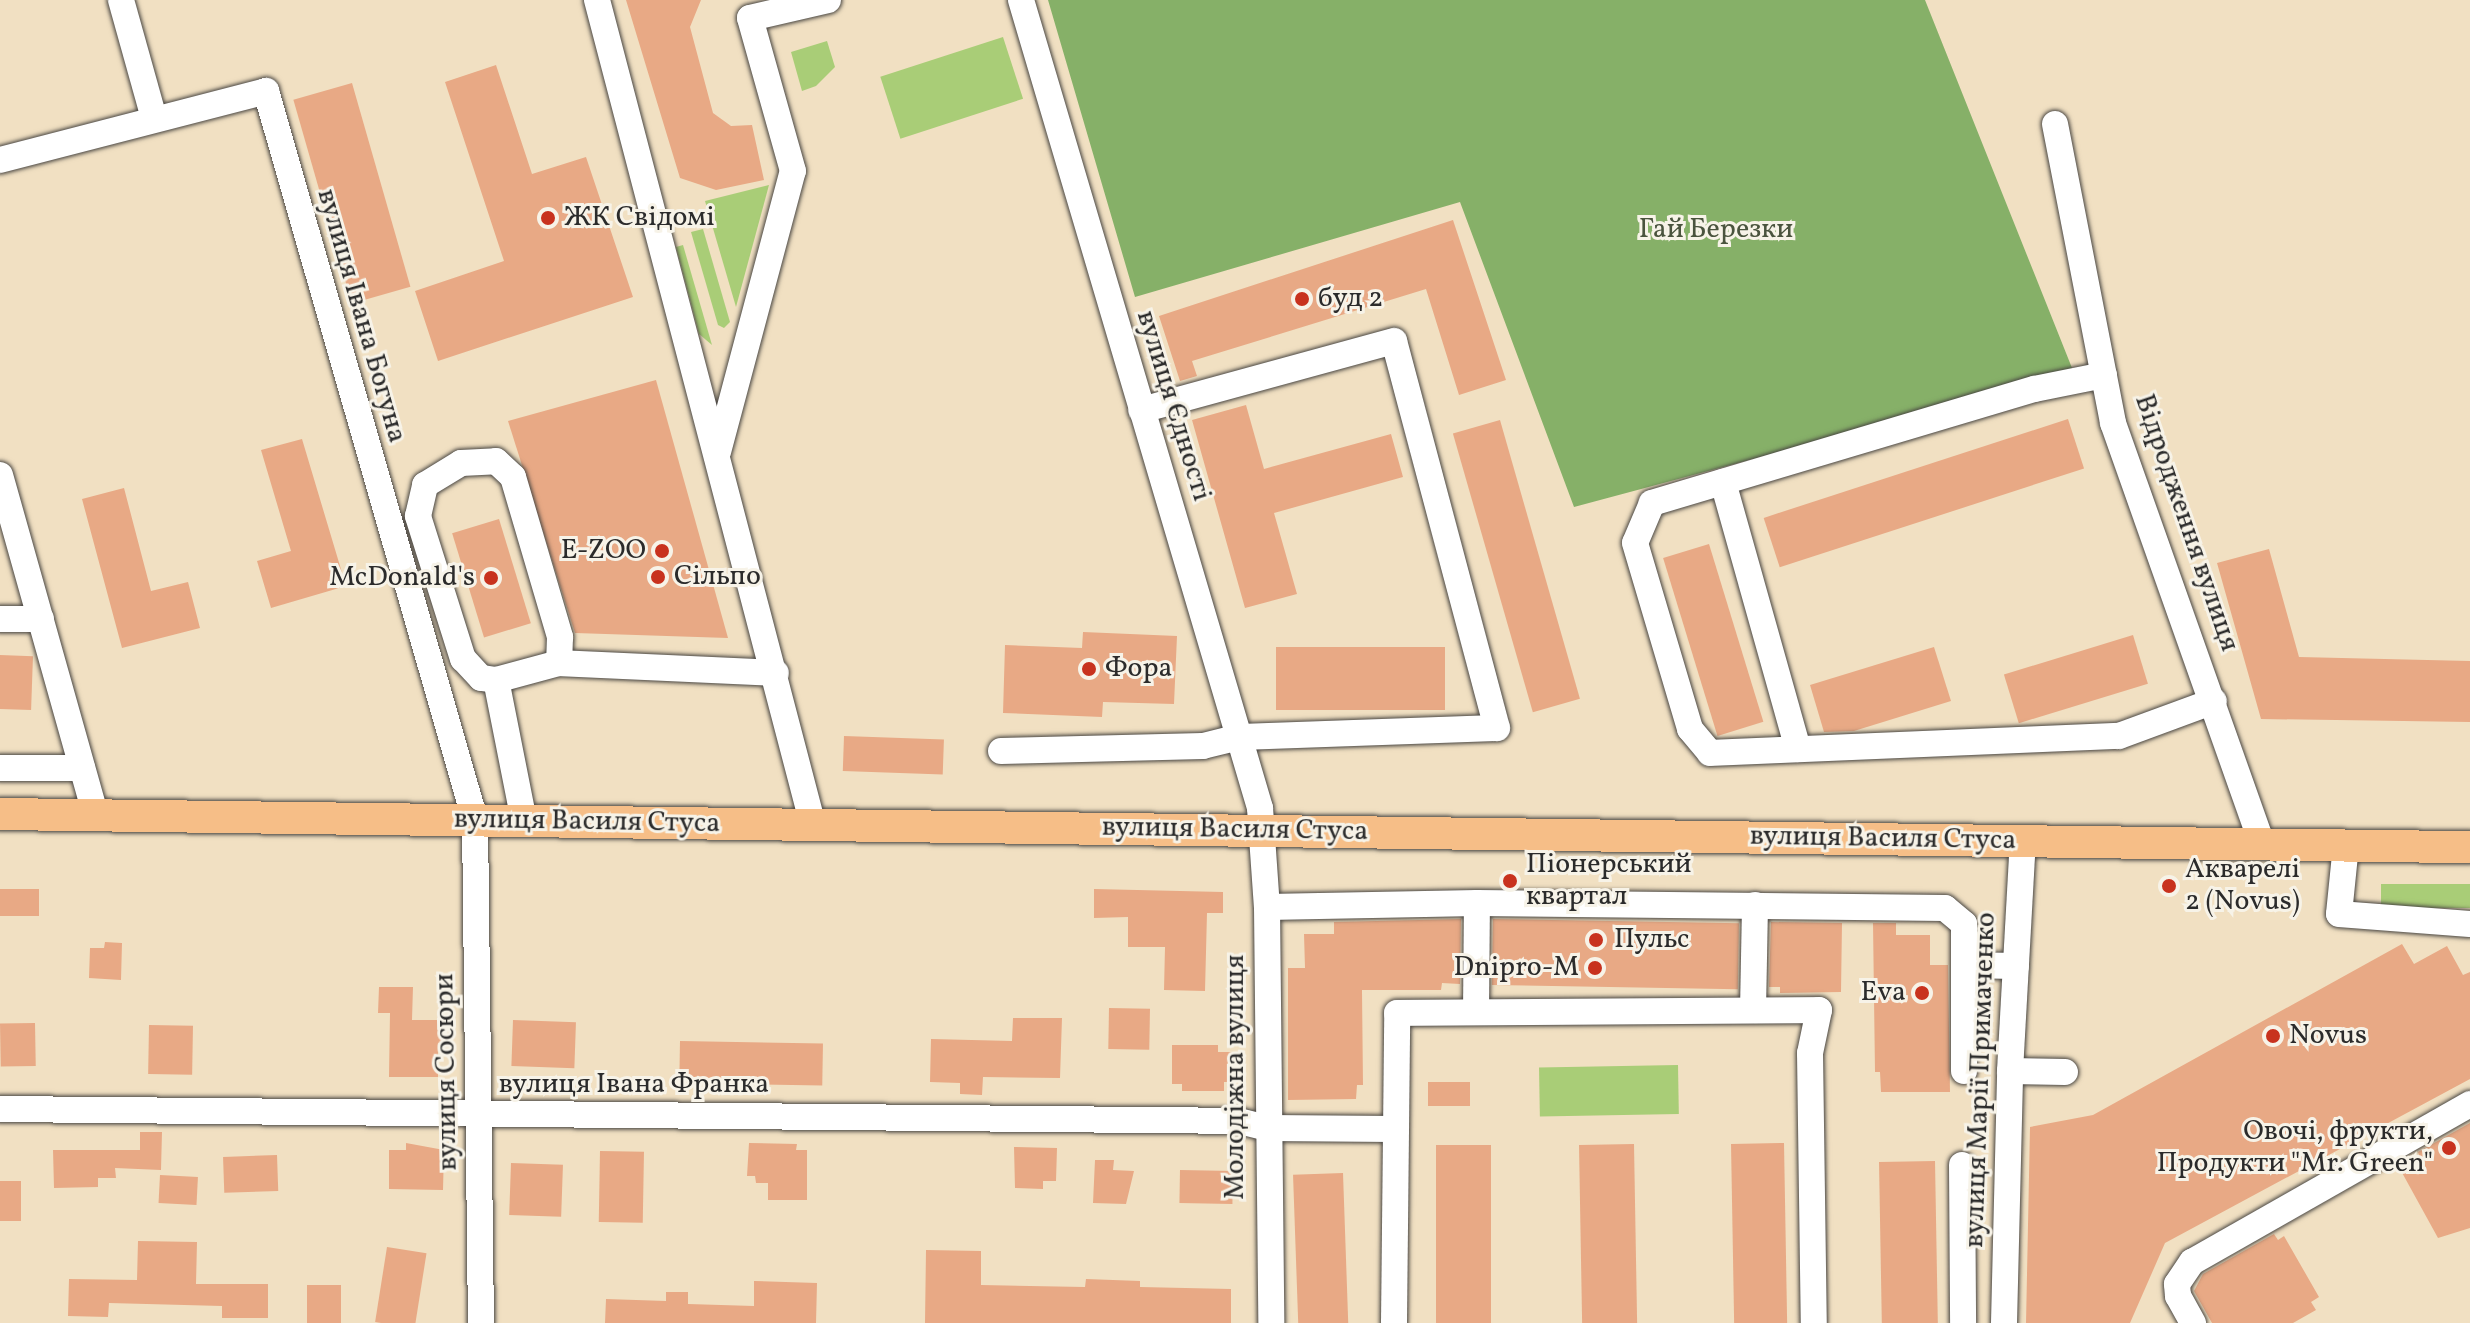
<!DOCTYPE html>
<meta charset="utf-8">
<style>
body{margin:0}
#map{position:relative;width:2470px;height:1323px;overflow:hidden;background:#f1e0c2;font-family:Vollkorn,serif}
div>[style]{position:absolute}
[style*='--x']{left:calc(var(--x)*1px);top:calc(var(--y)*1px);width:calc(var(--w)*1px);rotate:calc(var(--a)*1deg)}
.green>*{inset:0;background:#a9cd77;transform-origin:0 0}
.forest>*{inset:0;background:#86b068}
.building>*{inset:0;background:#e8a985;transform-origin:0 0}
.roads{filter:drop-shadow(0 0 2px #494642) drop-shadow(0 0 2px #494642)}
.minor>*{height:26px;margin:-13px;padding:0 13px;transform-origin:13px;border-radius:13px;background:#fff}
.major>*{height:32px;margin:-16px;padding:0 16px;transform-origin:16px;border-radius:16px;background:#f6be87}
.dots>*{width:22px;height:22px;translate:-50% -50%;box-sizing:border-box;border:4px solid #f7f3e8;border-radius:50%}
span{translate:-50% -50%;white-space:nowrap;text-align:center;line-height:1.15;-webkit-text-stroke:6px #f7f3e8;paint-order:stroke}
.poi-label{font-size:28px;color:#2b2b2b}
.left{translate:0 -50%;text-align:left}
.right{translate:-100% -50%;text-align:right}
.park-label{font-size:28px;color:#4a543e}
.street-label{font-size:28px;color:#2b2b2b}
</style>
<div id="map">
<div class="green">
<i style="left:1003px;top:37px;width:65px;height:129px;rotate:72deg"></i>
<i style="clip-path:polygon(827px 41px,835px 67px,816px 86px,802px 91px,791px 52px)"></i>
<i style="clip-path:polygon(769px 185px,736px 307px,705px 201px)"></i>
<i style="clip-path:polygon(703px 229px,730px 322px,724px 328px,718px 325px,691px 232px)"></i>
<i style="clip-path:polygon(683px 245px,712px 345px,699px 334px,676px 247px)"></i>
<i style="left:2381px;top:884px;width:89px;height:24px"></i>
<i style="left:1678px;top:1065px;width:49px;height:139px;rotate:89deg"></i>
</div>
<div class="forest">
<i style="clip-path:polygon(1048px 0,1925px 0,2074px 373px,1574px 507px,1460px 202px,1135px 297px)"></i>
</div>
<div class="building">
<i style="clip-path:polygon(626px 0,701px 0,690px 27px,713px 113px,731px 126px,752px 125px,764px 180px,716px 190px,680px 178px)"></i>
<i style="clip-path:polygon(496px 65px,532px 174px,586px 157px,633px 297px,438px 361px,415px 291px,504px 261px,445px 82px)"></i>
<i style="left:352px;top:83px;width:212px;height:61px;rotate:74deg"></i>
<i style="clip-path:polygon(1453px 220px,1506px 380px,1459px 395px,1426px 289px,1192px 361px,1197px 376px,1180px 381px,1159px 316px)"></i>
<i style="clip-path:polygon(656px 380px,728px 638px,575px 633px,508px 421px)"></i>
<i style="clip-path:polygon(1246px 405px,1264px 469px,1391px 434px,1403px 477px,1274px 513px,1297px 594px,1245px 608px,1192px 420px)"></i>
<i style="left:2068px;top:419px;width:52px;height:320px;rotate:72deg"></i>
<i style="left:1500px;top:420px;width:290px;height:49px;rotate:74deg"></i>
<i style="clip-path:polygon(302px 439px,346px 586px,271px 608px,257px 561px,291px 551px,261px 450px)"></i>
<i style="clip-path:polygon(124px 488px,151px 591px,188px 582px,200px 628px,122px 648px,82px 499px)"></i>
<i style="left:499px;top:519px;width:109px;height:49px;rotate:73deg"></i>
<i style="left:1709px;top:544px;width:186px;height:48px;rotate:73deg"></i>
<i style="clip-path:polygon(2269px 549px,2299px 657px,2470px 661px,2470px 722px,2261px 719px,2217px 563px)"></i>
<i style="clip-path:polygon(1083px 632px,1177px 636px,1174px 704px,1103px 702px,1102px 717px,1003px 713px,1005px 645px,1082px 648px)"></i>
<i style="left:2133px;top:635px;width:51px;height:135px;rotate:73deg"></i>
<i style="left:1445px;top:647px;width:63px;height:169px;rotate:90deg"></i>
<i style="clip-path:polygon(1934px 647px,1951px 701px,1854px 731px,1824px 732px,1810px 685px)"></i>
<i style="left:0;top:655px;width:33px;height:54px;rotate:2deg"></i>
<i style="left:844px;top:736px;width:100px;height:35px;rotate:2deg"></i>
<i style="left:0;top:889px;width:39px;height:27px"></i>
<i style="clip-path:polygon(1094px 889px,1223px 892px,1223px 913px,1207px 913px,1205px 991px,1164px 990px,1165px 947px,1128px 947px,1128px 917px,1094px 918px)"></i>
<i style="clip-path:polygon(1461px 919px,1460px 984px,1442px 983px,1441px 990px,1362px 990px,1363px 1085px,1357px 1085px,1356px 1099px,1288px 1100px,1288px 968px,1305px 968px,1304px 934px,1334px 934px,1334px 922px)"></i>
<i style="left:1493px;top:919px;width:246px;height:66px;rotate:1deg"></i>
<i style="clip-path:polygon(1771px 922px,1842px 923px,1841px 992px,1780px 993px,1780px 987px,1769px 987px)"></i>
<i style="clip-path:polygon(1873px 923px,1896px 923px,1896px 935px,1930px 935px,1930px 965px,1948px 965px,1950px 1092px,1881px 1092px,1880px 1072px,1875px 1072px)"></i>
<i style="clip-path:polygon(105px 942px,122px 943px,121px 980px,89px 978px,90px 948px,104px 948px)"></i>
<i style="clip-path:polygon(2402px 944px,2414px 964px,2447px 946px,2463px 975px,2470px 972px,2470px 1079px,2165px 1243px,2130px 1323px,2026px 1323px,2030px 1127px,2093px 1115px)"></i>
<i style="clip-path:polygon(379px 987px,413px 987px,412px 1020px,446px 1020px,446px 1043px,438px 1043px,438px 1077px,389px 1077px,390px 1013px,378px 1013px)"></i>
<i style="left:1109px;top:1008px;width:41px;height:41px;rotate:1deg"></i>
<i style="clip-path:polygon(1013px 1018px,1062px 1018px,1060px 1078px,983px 1077px,982px 1095px,960px 1094px,960px 1083px,930px 1082px,931px 1039px,1012px 1041px)"></i>
<i style="left:513px;top:1020px;width:63px;height:46px;rotate:2deg"></i>
<i style="left:35px;top:1023px;width:43px;height:35px;rotate:89deg"></i>
<i style="left:149px;top:1025px;width:44px;height:49px;rotate:1deg"></i>
<i style="left:680px;top:1041px;width:143px;height:42px;rotate:1deg"></i>
<i style="clip-path:polygon(1172px 1045px,1218px 1045px,1218px 1052px,1238px 1052px,1237px 1082px,1224px 1082px,1224px 1091px,1182px 1091px,1182px 1084px,1172px 1084px)"></i>
<i style="left:1428px;top:1082px;width:42px;height:24px"></i>
<i style="clip-path:polygon(2470px 1123px,2470px 1228px,2438px 1238px,2400px 1169px,2420px 1158px,2418px 1152px)"></i>
<i style="clip-path:polygon(140px 1132px,162px 1132px,161px 1170px,115px 1168px,116px 1178px,98px 1178px,98px 1187px,54px 1188px,53px 1150px,140px 1150px)"></i>
<i style="clip-path:polygon(406px 1143px,444px 1150px,443px 1190px,389px 1189px,389px 1150px,406px 1150px)"></i>
<i style="clip-path:polygon(749px 1143px,797px 1144px,796px 1150px,807px 1150px,807px 1200px,768px 1200px,768px 1183px,756px 1183px,755px 1176px,747px 1176px)"></i>
<i style="left:1784px;top:1143px;width:180px;height:53px;rotate:89deg"></i>
<i style="left:1634px;top:1144px;width:179px;height:55px;rotate:89deg"></i>
<i style="left:1436px;top:1145px;width:55px;height:178px"></i>
<i style="clip-path:polygon(1014px 1147px,1057px 1148px,1056px 1181px,1043px 1181px,1043px 1189px,1015px 1188px)"></i>
<i style="left:600px;top:1151px;width:44px;height:71px;rotate:1deg"></i>
<i style="left:277px;top:1155px;width:36px;height:54px;rotate:88deg"></i>
<i style="clip-path:polygon(1095px 1160px,1114px 1160px,1113px 1170px,1134px 1171px,1126px 1204px,1093px 1203px)"></i>
<i style="left:1935px;top:1161px;width:162px;height:56px;rotate:89deg"></i>
<i style="left:511px;top:1163px;width:52px;height:52px;rotate:2deg"></i>
<i style="left:1180px;top:1170px;width:53px;height:33px;rotate:1deg"></i>
<i style="left:1343px;top:1173px;width:150px;height:50px;rotate:88deg"></i>
<i style="left:160px;top:1175px;width:38px;height:28px;rotate:3deg"></i>
<i style="left:0;top:1181px;width:21px;height:40px"></i>
<i style="clip-path:polygon(2274px 1234px,2278px 1240px,2284px 1236px,2319px 1297px,2311px 1302px,2316px 1310px,2293px 1323px,2212px 1323px,2194px 1291px,2203px 1274px)"></i>
<i style="clip-path:polygon(138px 1241px,197px 1242px,196px 1284px,268px 1284px,268px 1318px,222px 1318px,222px 1306px,109px 1303px,108px 1317px,68px 1316px,69px 1279px,137px 1280px)"></i>
<i style="left:387px;top:1247px;width:40px;height:76px;rotate:9deg"></i>
<i style="clip-path:polygon(926px 1250px,981px 1251px,981px 1285px,1085px 1287px,1086px 1279px,1140px 1281px,1140px 1287px,1231px 1289px,1231px 1323px,925px 1323px)"></i>
<i style="clip-path:polygon(754px 1281px,817px 1283px,816px 1323px,605px 1323px,606px 1299px,666px 1301px,666px 1292px,688px 1292px,688px 1304px,754px 1306px)"></i>
<i style="left:307px;top:1285px;width:34px;height:38px"></i>
</div>
<div class="roads">
<div class="minor">
<i style="--x:121;--y:0;--w:123;--a:74.4"></i>
<i style="--x:597;--y:0;--w:853;--a:75.33"></i>
<i style="--x:1021;--y:0;--w:843;--a:73.52"></i>
<i style="--x:1260;--y:808;--w:99;--a:86"></i>
<i style="--x:1267;--y:907;--w:416;--a:89.4"></i>
<i style="--x:2055;--y:124;--w:305;--a:79"></i>
<i style="--x:2113;--y:423;--w:447;--a:70.5"></i>
<i style="--x:0;--y:160;--w:275;--a:-14.5"></i>
<i style="--x:266;--y:91;--w:758;--a:74"></i>
<i style="--x:475;--y:820;--w:503;--a:89.32"></i>
<i style="--x:2104;--y:375;--w:71;--a:168.7"></i>
<i style="--x:2034;--y:389;--w:399;--a:163.4"></i>
<i style="--x:1652;--y:503;--w:43;--a:113"></i>
<i style="--x:1635;--y:543;--w:194;--a:73.5"></i>
<i style="--x:1690;--y:729;--w:31;--a:50"></i>
<i style="--x:1710;--y:753;--w:409;--a:-2.4"></i>
<i style="--x:2119;--y:736;--w:101;--a:-20.2"></i>
<i style="--x:718;--y:452;--w:291;--a:-75.1"></i>
<i style="--x:793;--y:171;--w:159;--a:-105.7"></i>
<i style="--x:750;--y:18;--w:80;--a:-13"></i>
<i style="--x:0;--y:475;--w:354;--a:74.3"></i>
<i style="--x:1723;--y:482;--w:277;--a:74.3"></i>
<i style="--x:0;--y:619;--w:41;--a:0"></i>
<i style="--x:496;--y:680;--w:15;--a:-172"></i>
<i style="--x:481;--y:678;--w:26;--a:-133"></i>
<i style="--x:463;--y:659;--w:150;--a:-107.5"></i>
<i style="--x:418;--y:516;--w:32;--a:-77"></i>
<i style="--x:425;--y:485;--w:42;--a:-31.4"></i>
<i style="--x:461;--y:463;--w:35;--a:-3"></i>
<i style="--x:496;--y:461;--w:23;--a:43"></i>
<i style="--x:513;--y:477;--w:167;--a:73.6"></i>
<i style="--x:560;--y:637;--w:26;--a:92"></i>
<i style="--x:1001;--y:751;--w:202;--a:-1.4"></i>
<i style="--x:1203;--y:746;--w:37;--a:-14"></i>
<i style="--x:1239;--y:737;--w:258;--a:-2"></i>
<i style="--x:1497;--y:728;--w:400;--a:-104.9"></i>
<i style="--x:1394;--y:341;--w:262;--a:164.7"></i>
<i style="--x:0;--y:768;--w:82;--a:0"></i>
<i style="--x:524;--y:821;--w:144;--a:-101.2"></i>
<i style="--x:496;--y:680;--w:65;--a:-15.1"></i>
<i style="--x:559;--y:663;--w:217;--a:2.6"></i>
<i style="--x:2346;--y:845;--w:69;--a:95.8"></i>
<i style="--x:2339;--y:914;--w:131;--a:4.4"></i>
<i style="--x:1267;--y:907;--w:210;--a:-1.1"></i>
<i style="--x:1477;--y:903;--w:468;--a:0.6"></i>
<i style="--x:1945;--y:908;--w:25;--a:40"></i>
<i style="--x:1964;--y:924;--w:147;--a:90"></i>
<i style="--x:1964;--y:965;--w:52;--a:1.1"></i>
<i style="--x:1753;--y:1010;--w:105;--a:-88.9"></i>
<i style="--x:1476;--y:1012;--w:109;--a:-89.5"></i>
<i style="--x:2010;--y:1071;--w:55;--a:1"></i>
<i style="--x:0;--y:1109;--w:1239;--a:0.55"></i>
<i style="--x:1239;--y:1121;--w:30;--a:14"></i>
<i style="--x:1268;--y:1128;--w:126;--a:0.5"></i>
<i style="--x:1962;--y:1165;--w:158;--a:89.6"></i>
<i style="--x:1394;--y:1323;--w:310;--a:-89.4"></i>
<i style="--x:1397;--y:1013;--w:422;--a:-0.4"></i>
<i style="--x:1819;--y:1010;--w:44;--a:101.8"></i>
<i style="--x:1810;--y:1053;--w:270;--a:89.2"></i>
<i style="--x:2004;--y:1323;--w:252;--a:-88.6"></i>
<i style="--x:2010;--y:1071;--w:230;--a:-86.8"></i>
<i style="--x:2193;--y:1323;--w:31;--a:-119"></i>
<i style="--x:2178;--y:1296;--w:12;--a:-95"></i>
<i style="--x:2177;--y:1284;--w:27;--a:-56"></i>
<i style="--x:2192;--y:1262;--w:320;--a:-29.6"></i>
</div>
<div class="major">
<i style="--x:0;--y:814;--w:2470;--a:0.77"></i>
</div>
</div>
<div class="dots">
<i style="left:548px;top:218px;background:#c8321e"></i>
<i style="left:1302px;top:299px;background:#c8321e"></i>
<i style="left:662px;top:551px;background:#c8321e"></i>
<i style="left:658px;top:577px;background:#c8321e"></i>
<i style="left:491px;top:578px;background:#c8321e"></i>
<i style="left:1089px;top:669px;background:#c8321e"></i>
<i style="left:1510px;top:881px;background:#c8321e"></i>
<i style="left:2169px;top:886px;background:#c8321e"></i>
<i style="left:1596px;top:940px;background:#c8321e"></i>
<i style="left:1595px;top:968px;background:#c8321e"></i>
<i style="left:1922px;top:993px;background:#c8321e"></i>
<i style="left:2273px;top:1036px;background:#c8321e"></i>
<i style="left:2449px;top:1148px;background:#c8321e"></i>
</div>
<div class="poi-label">
<span class="left" style="left:564px;top:218px">ЖК Свідомі</span>
<span class="left" style="left:1318px;top:299px">буд 2</span>
<span class="right" style="left:646px;top:551px">E-ZOO</span>
<span class="left" style="left:674px;top:577px">Сільпо</span>
<span class="right" style="left:475px;top:578px">McDonald's</span>
<span class="left" style="left:1105px;top:669px">Фора</span>
<span class="left" style="left:1526px;top:881px">Піонерський<br>квартал</span>
<span class="left" style="left:2185px;top:886px">Акварелі<br>2 (Novus)</span>
<span class="left" style="left:1614px;top:940px">Пульс</span>
<span class="right" style="left:1579px;top:968px">Dnipro-M</span>
<span class="right" style="left:1906px;top:993px">Eva</span>
<span class="left" style="left:2289px;top:1036px">Novus</span>
<span class="right" style="left:2433px;top:1148px">Овочі, фрукти,<br>Продукти "Mr. Green"</span>
</div>
<div class="park-label">
<span style="left:1716px;top:230px">Гай Березки</span>
</div>
<div class="street-label">
<span style="left:361px;top:316px;rotate:74deg">вулиця Івана Богуна</span>
<span style="left:1173px;top:406px;rotate:73deg">вулиця Єдності</span>
<span style="left:2186px;top:523px;rotate:71deg">Відродження вулиця</span>
<span style="left:587px;top:822px;rotate:1deg">вулиця Василя Стуса</span>
<span style="left:1235px;top:830px;rotate:1deg">вулиця Василя Стуса</span>
<span style="left:1883px;top:839px;rotate:1deg">вулиця Василя Стуса</span>
<span style="left:447px;top:1072px;rotate:-91deg">вулиця Сосюри</span>
<span style="left:1236px;top:1077px;rotate:-90deg">Молодіжна вулиця</span>
<span style="left:1981px;top:1080px;rotate:-88deg">вулиця Марії Примаченко</span>
<span style="left:634px;top:1085px">вулиця Івана Франка</span>
</div>
</div>
